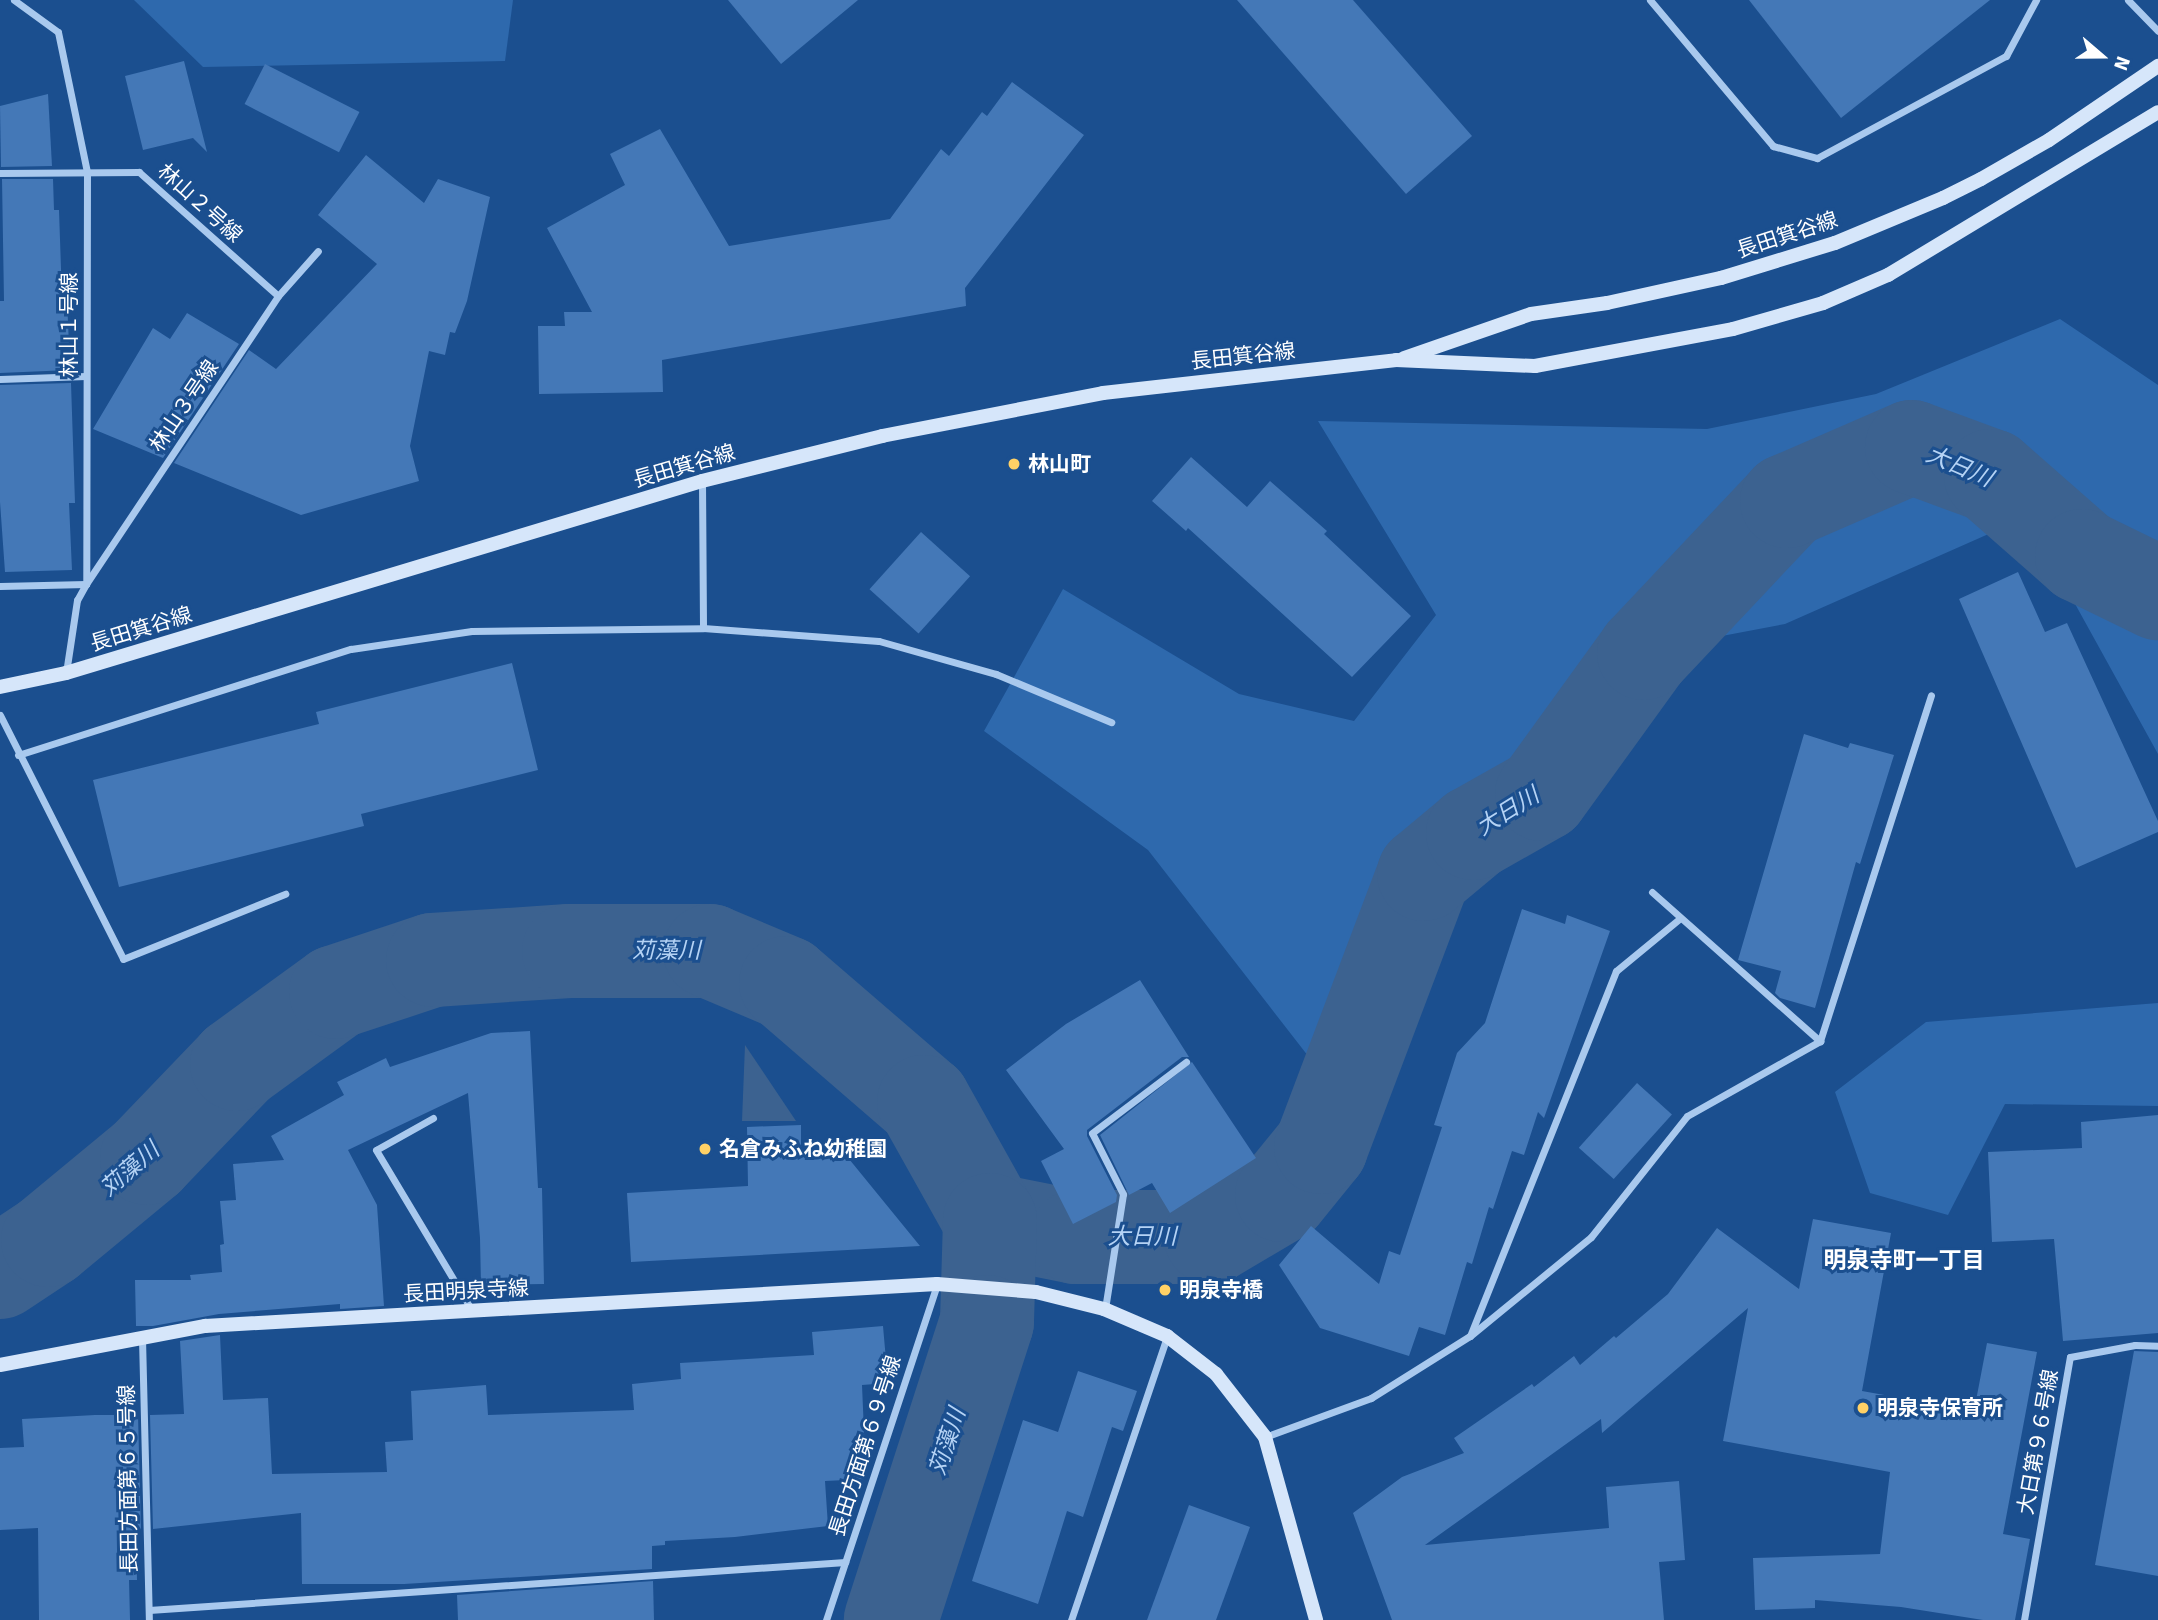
<!DOCTYPE html>
<meta charset="utf-8">
<style>
body{margin:0}
#map{position:relative;width:2158px;height:1620px;overflow:hidden;background:#1b4f8f;font-family:Signika,"Noto Sans JP",sans-serif}
div>[style]{position:absolute}
[style*='--x']{left:calc(var(--x)*1px);top:calc(var(--y)*1px);width:calc(var(--w)*1px);rotate:calc(var(--a)*1deg)}
.green>*{inset:0;background:#2e69ad}
.water>*{inset:0;background:#3c6290}
.river>*{height:94px;margin:-47px;padding:0 47px;transform-origin:47px;border-radius:47px;background:#3c6290}
.building>*{inset:0;background:#4478b7;transform-origin:0 0}
.street>*{height:7px;margin:-3.5px;padding:0 3.5px;transform-origin:3.5px;border-radius:3.5px;background:#a9c9ee}
.secondary>*{height:14px;margin:-7px;padding:0 7px;transform-origin:7px;border-radius:7px;background:#d6e6fa}
.dots>*{width:19px;height:19px;translate:-50% -50%;box-sizing:border-box;border:4px solid #1b4f8f;border-radius:50%}
span{translate:-50% -50%;white-space:nowrap;text-align:center;line-height:1.15;-webkit-text-stroke:6px #1b4f8f;paint-order:stroke}
.street-label{font-size:21px;color:#fff}
.poi-label{font-size:21px;color:#fff;font-weight:700}
.left{translate:0 -50%;text-align:left}
.water-label{font-size:23px;color:#b5d3f5;font-style:italic}
.neighbourhood-label{font-size:23px;color:#fff;font-weight:700}
.north{position:absolute;left:2067px;top:21px;width:70px;height:70px;-webkit-text-stroke:5px #1b4f8f;paint-order:stroke;rotate:110deg;font-size:19px;font-weight:700;line-height:28px;text-align:center;color:#fff}
.north::after{content:'';display:block;margin:auto;width:24px;height:32px;background:#fff;clip-path:polygon(50% 0,100% 100%,50% 72%,0 100%)}
</style>
<div id="map">
<div class="green">
<i style="clip-path:polygon(134px 0,513px 0,505px 61px,203px 67px)"></i>
<i style="clip-path:polygon(2060px 319px,2158px 385px,2158px 754px,2027px 517px,1785px 624px,1632px 653px,1576px 810px,1454px 899px,1371px 1137px,1148px 850px,984px 731px,1063px 589px,1239px 694px,1354px 721px,1436px 615px,1318px 421px,1707px 429px,1876px 394px)"></i>
<i style="clip-path:polygon(2158px 1003px,2158px 1106px,2005px 1104px,1948px 1215px,1870px 1193px,1835px 1092px,1926px 1022px)"></i>
</div>
<div class="water">
<i style="clip-path:polygon(745px 1045px,796px 1121px,742px 1121px)"></i>
</div>
<div class="river">
<i style="--x:990;--y:1220;--w:88;--a:11.2"></i>
<i style="--x:1076;--y:1237;--w:135;--a:0"></i>
<i style="--x:1211;--y:1237;--w:82;--a:-30.6"></i>
<i style="--x:1282;--y:1195;--w:62;--a:-50.9"></i>
<i style="--x:1321;--y:1147;--w:292;--a:-69.3"></i>
<i style="--x:1424;--y:874;--w:64;--a:-39.9"></i>
<i style="--x:1473;--y:833;--w:79;--a:-29.5"></i>
<i style="--x:1542;--y:794;--w:174;--a:-54.1"></i>
<i style="--x:1644;--y:653;--w:209;--a:-46.7"></i>
<i style="--x:1787;--y:501;--w:136;--a:-23.4"></i>
<i style="--x:1912;--y:447;--w:84;--a:20.2"></i>
<i style="--x:1991;--y:476;--w:121;--a:41.3"></i>
<i style="--x:2082;--y:556;--w:85;--a:26"></i>
<i style="--x:0;--y:1272;--w:58;--a:-33.7"></i>
<i style="--x:48;--y:1240;--w:129;--a:-39.6"></i>
<i style="--x:147;--y:1158;--w:130;--a:-46.2"></i>
<i style="--x:237;--y:1064;--w:122;--a:-36"></i>
<i style="--x:336;--y:992;--w:102;--a:-18.3"></i>
<i style="--x:433;--y:960;--w:136;--a:-3.8"></i>
<i style="--x:569;--y:951;--w:141;--a:0"></i>
<i style="--x:710;--y:951;--w:82;--a:22.8"></i>
<i style="--x:786;--y:983;--w:182;--a:40.8"></i>
<i style="--x:924;--y:1102;--w:135;--a:60.8"></i>
<i style="--x:990;--y:1220;--w:102;--a:91.7"></i>
<i style="--x:987;--y:1322;--w:313;--a:107.9"></i>
</div>
<div class="building">
<i style="clip-path:polygon(728px 0,858px 0,781px 64px)"></i>
<i style="clip-path:polygon(1237px 0,1353px 0,1472px 136px,1406px 194px)"></i>
<i style="clip-path:polygon(1749px 0,1990px 0,1841px 118px)"></i>
<i style="clip-path:polygon(184px 61px,207px 152px,193px 138px,143px 150px,125px 76px)"></i>
<i style="left:265px;top:64px;width:106px;height:45px;rotate:27deg"></i>
<i style="clip-path:polygon(1012px 82px,1084px 135px,965px 288px,966px 306px,662px 360px,663px 392px,539px 394px,538px 326px,565px 326px,564px 312px,592px 312px,547px 228px,625px 185px,610px 154px,660px 129px,729px 246px,890px 219px,941px 149px,949px 156px,982px 112px,987px 116px)"></i>
<i style="clip-path:polygon(48px 94px,52px 166px,1px 167px,0 106px)"></i>
<i style="clip-path:polygon(366px 155px,424px 203px,438px 179px,490px 197px,467px 301px,455px 333px,450px 332px,445px 355px,429px 351px,410px 446px,419px 481px,301px 515px,174px 463px,249px 350px,276px 369px,377px 264px,318px 215px)"></i>
<i style="clip-path:polygon(2px 179px,53px 179px,54px 210px,59px 210px,62px 298px,67px 298px,70px 370px,0 373px,0 301px,4px 301px)"></i>
<i style="clip-path:polygon(187px 313px,239px 344px,163px 458px,93px 429px,153px 328px,170px 339px)"></i>
<i style="clip-path:polygon(71px 383px,75px 503px,69px 503px,72px 570px,5px 572px,0 502px,0 385px)"></i>
<i style="clip-path:polygon(1191px 457px,1247px 507px,1270px 481px,1327px 531px,1324px 534px,1411px 616px,1352px 677px,1188px 528px,1186px 531px,1152px 501px)"></i>
<i style="left:921px;top:532px;width:66px;height:77px;rotate:42deg"></i>
<i style="clip-path:polygon(2018px 572px,2045px 632px,2067px 623px,2158px 821px,2158px 832px,2076px 868px,1959px 599px)"></i>
<i style="clip-path:polygon(512px 663px,538px 770px,361px 814px,364px 826px,119px 887px,93px 780px,319px 724px,316px 712px)"></i>
<i style="clip-path:polygon(1804px 734px,1848px 748px,1850px 743px,1894px 755px,1860px 864px,1856px 862px,1815px 1008px,1780px 998px,1775px 993px,1781px 971px,1738px 960px)"></i>
<i style="clip-path:polygon(1522px 909px,1565px 924px,1567px 915px,1610px 931px,1544px 1118px,1538px 1112px,1524px 1155px,1512px 1151px,1493px 1209px,1489px 1207px,1472px 1264px,1467px 1262px,1445px 1335px,1419px 1327px,1409px 1356px,1320px 1328px,1279px 1265px,1311px 1226px,1379px 1284px,1389px 1251px,1400px 1255px,1442px 1127px,1434px 1125px,1457px 1053px,1485px 1023px)"></i>
<i style="clip-path:polygon(1140px 980px,1189px 1057px,1182px 1057px,1087px 1130px,1087px 1136px,1117px 1195px,1116px 1202px,1073px 1224px,1041px 1161px,1064px 1149px,1006px 1070px,1066px 1024px)"></i>
<i style="clip-path:polygon(530px 1031px,538px 1188px,542px 1188px,544px 1284px,481px 1285px,480px 1238px,468px 1093px,348px 1150px,377px 1205px,384px 1306px,340px 1309px,340px 1304px,219px 1314px,153px 1326px,136px 1326px,135px 1280px,191px 1280px,190px 1275px,222px 1272px,220px 1245px,224px 1244px,220px 1201px,236px 1200px,233px 1164px,284px 1160px,271px 1136px,344px 1095px,337px 1082px,386px 1058px,390px 1067px,491px 1033px)"></i>
<i style="clip-path:polygon(1192px 1062px,1256px 1158px,1170px 1213px,1152px 1183px,1129px 1195px,1100px 1135px)"></i>
<i style="left:1637px;top:1083px;width:47px;height:87px;rotate:42deg"></i>
<i style="clip-path:polygon(2158px 1115px,2158px 1333px,2063px 1341px,2054px 1239px,1992px 1242px,1988px 1152px,2082px 1148px,2081px 1122px)"></i>
<i style="clip-path:polygon(801px 1125px,801px 1146px,836px 1143px,920px 1246px,631px 1262px,627px 1193px,748px 1186px,747px 1127px)"></i>
<i style="clip-path:polygon(1813px 1219px,1891px 1233px,1862px 1391px,1974px 1411px,1987px 1343px,2037px 1352px,2003px 1534px,2030px 1539px,2015px 1620px,1983px 1620px,1901px 1607px,1815px 1600px,1815px 1608px,1755px 1610px,1753px 1558px,1880px 1554px,1890px 1472px,1723px 1441px,1748px 1308px,1602px 1433px,1601px 1419px,1425px 1545px,1609px 1528px,1606px 1487px,1679px 1481px,1685px 1560px,1659px 1562px,1664px 1620px,1392px 1620px,1353px 1513px,1402px 1477px,1464px 1453px,1454px 1438px,1532px 1384px,1534px 1387px,1574px 1356px,1580px 1365px,1614px 1336px,1616px 1338px,1668px 1294px,1717px 1228px,1799px 1289px)"></i>
<i style="clip-path:polygon(883px 1326px,888px 1383px,862px 1385px,866px 1479px,825px 1481px,828px 1526px,735px 1537px,665px 1541px,665px 1545px,652px 1546px,652px 1569px,404px 1584px,302px 1584px,301px 1513px,153px 1529px,150px 1415px,184px 1414px,180px 1341px,220px 1335px,223px 1400px,268px 1398px,272px 1474px,387px 1472px,385px 1442px,413px 1440px,411px 1391px,486px 1385px,488px 1415px,634px 1410px,632px 1384px,681px 1379px,680px 1363px,814px 1355px,812px 1332px)"></i>
<i style="clip-path:polygon(2134px 1351px,2158px 1352px,2158px 1576px,2095px 1565px)"></i>
<i style="clip-path:polygon(1078px 1371px,1137px 1391px,1123px 1431px,1112px 1427px,1083px 1517px,1067px 1511px,1038px 1604px,972px 1581px,1023px 1420px,1058px 1432px)"></i>
<i style="clip-path:polygon(95px 1415px,138px 1415px,141px 1530px,136px 1531px,137px 1580px,129px 1580px,130px 1620px,39px 1620px,38px 1528px,0 1530px,0 1448px,24px 1447px,22px 1419px)"></i>
<i style="clip-path:polygon(1189px 1505px,1250px 1527px,1216px 1620px,1147px 1620px)"></i>
<i style="clip-path:polygon(653px 1581px,654px 1620px,458px 1620px,457px 1595px)"></i>
</div>
<div class="street">
<i style="--x:14;--y:0;--w:54;--a:36"></i>
<i style="--x:58;--y:32;--w:143;--a:78.3"></i>
<i style="--x:87;--y:172;--w:412;--a:90.1"></i>
<i style="--x:86;--y:584;--w:18;--a:119"></i>
<i style="--x:77;--y:600;--w:74;--a:98.6"></i>
<i style="--x:1650;--y:0;--w:191;--a:49.9"></i>
<i style="--x:1773;--y:146;--w:46;--a:15.3"></i>
<i style="--x:1817;--y:158;--w:215;--a:-28.4"></i>
<i style="--x:2006;--y:56;--w:64;--a:-61.8"></i>
<i style="--x:2128;--y:0;--w:43;--a:45.9"></i>
<i style="--x:0;--y:173;--w:139;--a:-0.4"></i>
<i style="--x:139;--y:172;--w:186;--a:41.7"></i>
<i style="--x:0;--y:379;--w:86;--a:-2"></i>
<i style="--x:702;--y:481;--w:147;--a:89.6"></i>
<i style="--x:0;--y:586;--w:86;--a:-1.3"></i>
<i style="--x:86;--y:584;--w:346;--a:-56.3"></i>
<i style="--x:278;--y:296;--w:60;--a:-48.4"></i>
<i style="--x:0;--y:715;--w:273;--a:63.2"></i>
<i style="--x:123;--y:959;--w:175;--a:-21.9"></i>
<i style="--x:18;--y:755;--w:349;--a:-17.7"></i>
<i style="--x:351;--y:649;--w:122;--a:-8.5"></i>
<i style="--x:472;--y:631;--w:231;--a:-0.7"></i>
<i style="--x:703;--y:628;--w:176;--a:4.2"></i>
<i style="--x:879;--y:641;--w:122;--a:15.8"></i>
<i style="--x:996;--y:674;--w:125;--a:22.7"></i>
<i style="--x:1652;--y:892;--w:225;--a:41.6"></i>
<i style="--x:433;--y:1118;--w:65;--a:150.7"></i>
<i style="--x:376;--y:1150;--w:189;--a:59.1"></i>
<i style="--x:1105;--y:1309;--w:116;--a:-81.1"></i>
<i style="--x:1123;--y:1194;--w:68;--a:-116.9"></i>
<i style="--x:1092;--y:1133;--w:118;--a:-37.1"></i>
<i style="--x:1470;--y:1336;--w:156;--a:-39.3"></i>
<i style="--x:1591;--y:1237;--w:154;--a:-51.6"></i>
<i style="--x:1687;--y:1116;--w:153;--a:-29.4"></i>
<i style="--x:1820;--y:1041;--w:363;--a:-72.2"></i>
<i style="--x:142;--y:1338;--w:282;--a:88.6"></i>
<i style="--x:1265;--y:1437;--w:113;--a:-20.2"></i>
<i style="--x:1371;--y:1398;--w:117;--a:-32.1"></i>
<i style="--x:1470;--y:1336;--w:393;--a:-68.2"></i>
<i style="--x:1616;--y:971;--w:82;--a:-39.5"></i>
<i style="--x:149;--y:1610;--w:698;--a:-3.95"></i>
<i style="--x:826;--y:1620;--w:353;--a:-71.7"></i>
<i style="--x:1071;--y:1620;--w:299;--a:-71.3"></i>
<i style="--x:2024;--y:1620;--w:267;--a:-80.1"></i>
<i style="--x:2070;--y:1357;--w:66;--a:-10.5"></i>
<i style="--x:2135;--y:1345;--w:23;--a:2"></i>
</div>
<div class="secondary">
<i style="--x:1404;--y:358;--w:134;--a:-19.1"></i>
<i style="--x:1531;--y:314;--w:77;--a:-8.2"></i>
<i style="--x:1607;--y:303;--w:117;--a:-12.4"></i>
<i style="--x:1721;--y:278;--w:119;--a:-17.1"></i>
<i style="--x:1835;--y:243;--w:117;--a:-22.6"></i>
<i style="--x:1943;--y:198;--w:42;--a:-26.6"></i>
<i style="--x:1981;--y:179;--w:78;--a:-29.8"></i>
<i style="--x:2049;--y:140;--w:132;--a:-34.2"></i>
<i style="--x:0;--y:687;--w:67;--a:-12"></i>
<i style="--x:66;--y:673;--w:664;--a:-16.8"></i>
<i style="--x:702;--y:481;--w:186;--a:-14"></i>
<i style="--x:882;--y:436;--w:225;--a:-11"></i>
<i style="--x:1103;--y:393;--w:295;--a:-6.4"></i>
<i style="--x:1396;--y:360;--w:139;--a:2.5"></i>
<i style="--x:1535;--y:366;--w:201;--a:-10.6"></i>
<i style="--x:1733;--y:329;--w:94;--a:-16.1"></i>
<i style="--x:1823;--y:303;--w:71;--a:-23.3"></i>
<i style="--x:1888;--y:275;--w:315;--a:-31.1"></i>
<i style="--x:0;--y:1365;--w:209;--a:-10.8"></i>
<i style="--x:205;--y:1326;--w:733;--a:-3.28"></i>
<i style="--x:937;--y:1284;--w:99;--a:4.6"></i>
<i style="--x:1036;--y:1292;--w:70;--a:14"></i>
<i style="--x:1104;--y:1309;--w:69;--a:23.2"></i>
<i style="--x:1167;--y:1336;--w:62;--a:37.8"></i>
<i style="--x:1216;--y:1374;--w:80;--a:52.1"></i>
<i style="--x:1265;--y:1437;--w:190;--a:74.4"></i>
</div>
<div class="dots">
<i style="left:1014px;top:464px;background:#ffd166"></i>
<i style="left:705px;top:1149px;background:#ffd166"></i>
<i style="left:1165px;top:1290px;background:#ffd166"></i>
<i style="left:1863px;top:1408px;background:#ffd166"></i>
</div>
<div class="street-label">
<span style="left:200px;top:203px;rotate:42deg">林山２号線</span>
<span style="left:1787px;top:235px;rotate:-18deg">長田箕谷線</span>
<span style="left:69px;top:325px;rotate:-90deg">林山１号線</span>
<span style="left:1243px;top:356px;rotate:-6deg">長田箕谷線</span>
<span style="left:184px;top:406px;rotate:-56deg">林山３号線</span>
<span style="left:684px;top:466px;rotate:-16deg">長田箕谷線</span>
<span style="left:141px;top:629px;rotate:-17deg">長田箕谷線</span>
<span style="left:466px;top:1291px;rotate:-3deg">長田明泉寺線</span>
<span style="left:2038px;top:1442px;rotate:-80deg">大日第９６号線</span>
<span style="left:865px;top:1446px;rotate:-72deg">長田方面第６９号線</span>
<span style="left:128px;top:1479px;rotate:-91deg">長田方面第６５号線</span>
</div>
<div class="poi-label">
<span class="left" style="left:1028px;top:464px">林山町</span>
<span class="left" style="left:719px;top:1149px">名倉みふね幼稚園</span>
<span class="left" style="left:1179px;top:1290px">明泉寺橋</span>
<span class="left" style="left:1877px;top:1408px">明泉寺保育所</span>
</div>
<div class="water-label">
<span style="left:1959px;top:467px;rotate:23deg">大日川</span>
<span style="left:1508px;top:812px;rotate:-32deg">大日川</span>
<span style="left:666px;top:951px">苅藻川</span>
<span style="left:130px;top:1170px;rotate:-41deg">苅藻川</span>
<span style="left:1142px;top:1237px">大日川</span>
<span style="left:948px;top:1442px;rotate:-72deg">苅藻川</span>
</div>
<div class="neighbourhood-label">
<span style="left:1904px;top:1261px">明泉寺町一丁目</span>
</div>
<div class="north">N</div>
</div>
